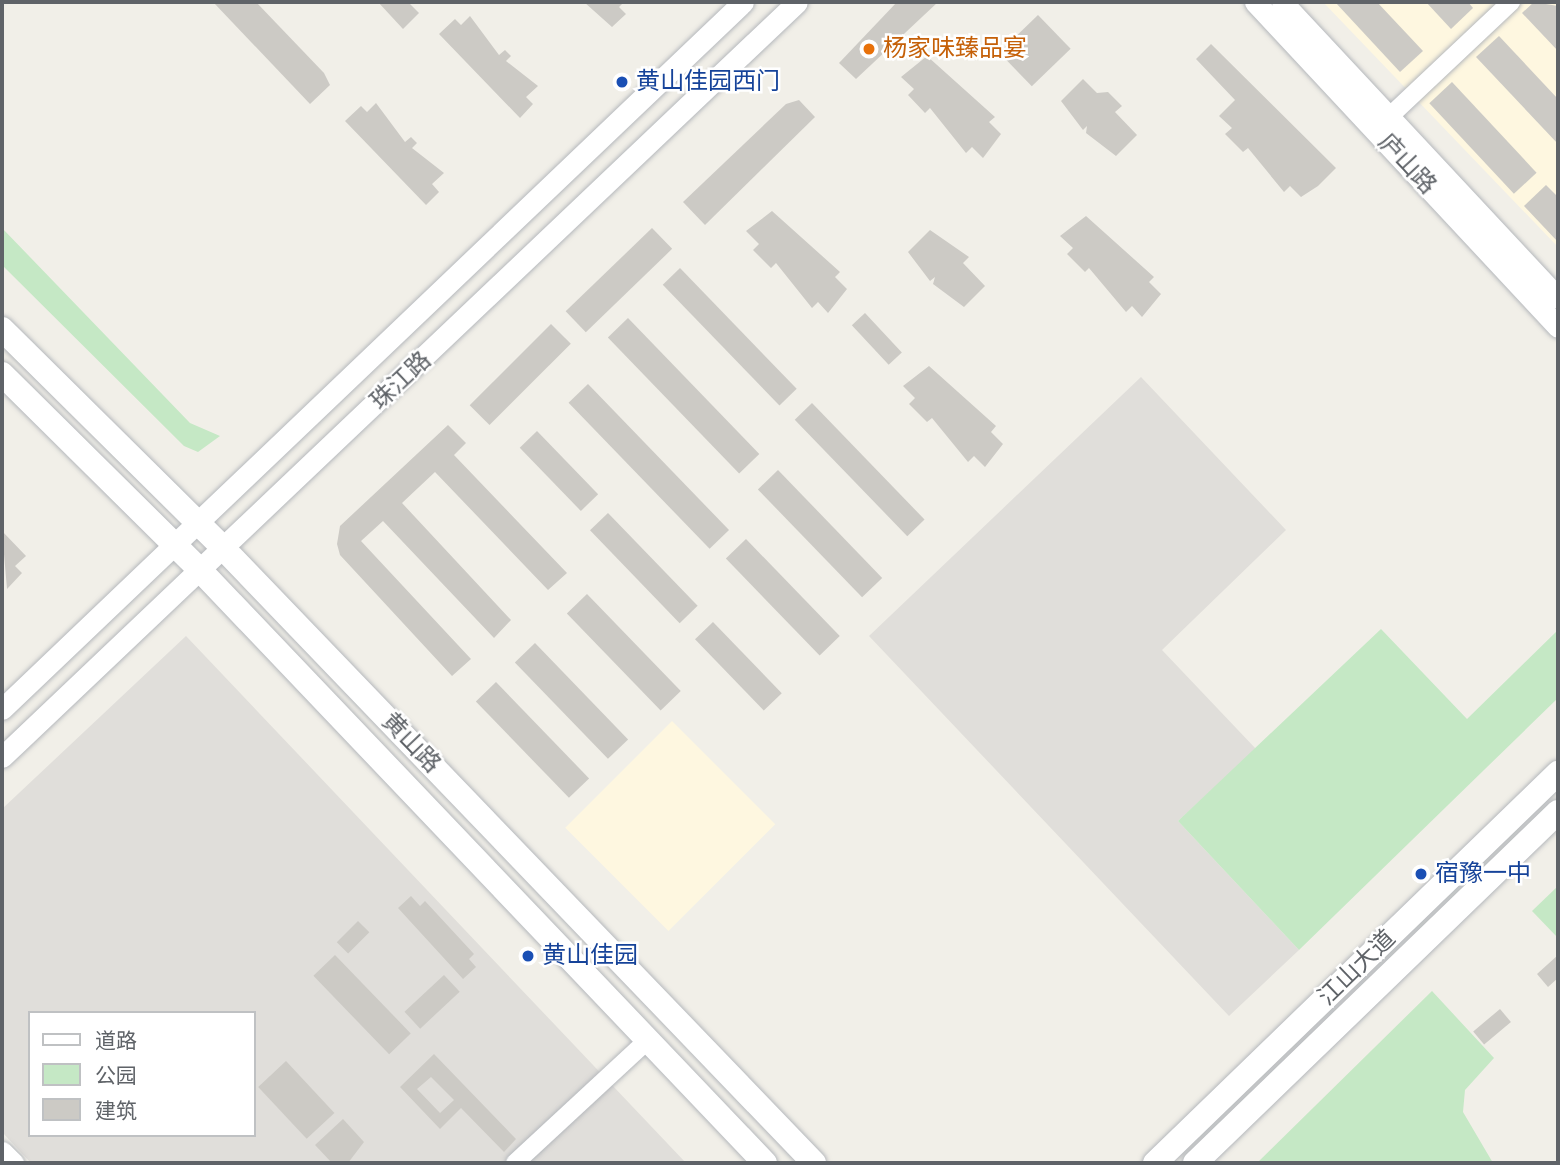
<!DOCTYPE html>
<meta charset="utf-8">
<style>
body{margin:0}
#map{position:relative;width:1560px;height:1165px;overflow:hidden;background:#f1efe8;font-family:"Source Sans 3","Noto Sans SC",sans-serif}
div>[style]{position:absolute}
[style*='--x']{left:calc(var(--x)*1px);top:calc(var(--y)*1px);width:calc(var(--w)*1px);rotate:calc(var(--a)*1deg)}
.commercial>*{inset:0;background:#fef7e0;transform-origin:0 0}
.industrial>*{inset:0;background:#e0deda}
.green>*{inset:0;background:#c5e8c5}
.building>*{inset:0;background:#cccac5;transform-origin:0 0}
.roads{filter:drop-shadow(0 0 2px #b5b8bc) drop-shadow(0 0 2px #b5b8bc)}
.minor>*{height:18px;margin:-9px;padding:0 9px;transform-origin:9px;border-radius:9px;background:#fff}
.tertiary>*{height:21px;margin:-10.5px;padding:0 10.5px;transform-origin:10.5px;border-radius:10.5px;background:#fff}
.secondary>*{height:24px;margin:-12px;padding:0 12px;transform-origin:12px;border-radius:12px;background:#fff}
.dots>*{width:19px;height:19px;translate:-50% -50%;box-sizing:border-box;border:4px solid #fff;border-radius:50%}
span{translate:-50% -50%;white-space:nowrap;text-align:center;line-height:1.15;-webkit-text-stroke:5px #fff;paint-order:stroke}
.food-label{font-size:24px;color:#c56008}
.left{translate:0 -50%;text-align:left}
.transit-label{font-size:24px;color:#164399}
.street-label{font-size:24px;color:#5f6368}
.frame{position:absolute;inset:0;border:4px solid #5f6368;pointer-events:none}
.legend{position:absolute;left:28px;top:1011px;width:228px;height:126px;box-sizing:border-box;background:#fff;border:2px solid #bfc1c3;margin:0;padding:9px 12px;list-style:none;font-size:21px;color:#5f6368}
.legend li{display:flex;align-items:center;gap:14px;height:35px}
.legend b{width:35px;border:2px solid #bfc1c3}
</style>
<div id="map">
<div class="commercial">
<i style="clip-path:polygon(1323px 2px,1558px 2px,1558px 247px)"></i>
<i style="left:672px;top:721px;width:146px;height:151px;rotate:45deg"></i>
</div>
<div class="industrial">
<i style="clip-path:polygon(1141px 377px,1286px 530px,1162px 650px,1256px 749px,1178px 821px,1299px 950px,1229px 1016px,869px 636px)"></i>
<i style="clip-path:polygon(evenodd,186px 636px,686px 1163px,31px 1163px,2px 1132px,2px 809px,186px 636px,30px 1013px,254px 1013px,254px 1135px,30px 1135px,30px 1013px)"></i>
</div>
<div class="green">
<i style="clip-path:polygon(2px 228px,190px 423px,220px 436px,198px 452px,184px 446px,2px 265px)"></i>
<i style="clip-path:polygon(1381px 629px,1467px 719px,1558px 630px,1558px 698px,1299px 950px,1178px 821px)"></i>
<i style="clip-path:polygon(1558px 886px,1558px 938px,1532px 911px)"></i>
<i style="clip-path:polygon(1432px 991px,1494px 1058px,1465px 1090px,1463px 1112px,1493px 1163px,1257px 1163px)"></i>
</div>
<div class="building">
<i style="clip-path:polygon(256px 2px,324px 73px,330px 85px,310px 104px,214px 3px)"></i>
<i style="clip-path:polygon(378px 2px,408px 2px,419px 13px,403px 29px)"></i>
<i style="clip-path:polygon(584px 2px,624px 2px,619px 7px,626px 14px,612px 27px)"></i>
<i style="clip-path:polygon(897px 2px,938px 2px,856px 79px,839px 63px)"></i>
<i style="clip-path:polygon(1335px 2px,1377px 2px,1423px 51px,1400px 72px)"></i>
<i style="clip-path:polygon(1426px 2px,1468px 2px,1473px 8px,1451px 29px)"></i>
<i style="clip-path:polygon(1534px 2px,1558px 6px,1558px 51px,1522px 13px)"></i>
<i style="left:1038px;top:15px;width:47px;height:54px;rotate:46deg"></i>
<i style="clip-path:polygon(470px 16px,499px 55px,505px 50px,511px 56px,506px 61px,538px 86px,526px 97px,533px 104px,520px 118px,439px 34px,455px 19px,461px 25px)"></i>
<i style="clip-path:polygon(1499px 36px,1558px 99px,1558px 144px,1476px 57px)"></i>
<i style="clip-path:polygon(1211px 44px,1336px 168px,1318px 186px,1301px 197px,1290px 186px,1284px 192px,1248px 148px,1243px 152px,1225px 134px,1232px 128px,1219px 116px,1235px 100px,1196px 59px)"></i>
<i style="clip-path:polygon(927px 56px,995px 117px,989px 122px,1001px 134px,983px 158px,972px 147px,966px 153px,930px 108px,925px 113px,908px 95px,914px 89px,901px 77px)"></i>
<i style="clip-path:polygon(1083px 79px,1097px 93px,1108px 92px,1122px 106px,1115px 112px,1137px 135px,1116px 156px,1086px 133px,1087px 126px,1083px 130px,1061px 101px)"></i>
<i style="left:1452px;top:82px;width:124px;height:31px;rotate:47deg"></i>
<i style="clip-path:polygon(799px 100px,815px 117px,705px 225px,683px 202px,786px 104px)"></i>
<i style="clip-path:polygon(376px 103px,405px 142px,411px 137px,417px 143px,412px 148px,444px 173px,432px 184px,439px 192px,426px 205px,345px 121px,361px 106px,367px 112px)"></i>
<i style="clip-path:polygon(1546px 185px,1558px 197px,1558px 242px,1524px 206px)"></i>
<i style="clip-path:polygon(772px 211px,840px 272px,835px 277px,847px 289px,828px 313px,818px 302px,812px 308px,776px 263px,771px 268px,753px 250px,759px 244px,746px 231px)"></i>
<i style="clip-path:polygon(1086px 216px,1154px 277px,1149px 282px,1161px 294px,1142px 317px,1132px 306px,1126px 312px,1089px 268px,1085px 272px,1067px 254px,1073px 248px,1060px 236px)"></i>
<i style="left:652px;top:228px;width:29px;height:120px;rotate:46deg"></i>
<i style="clip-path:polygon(930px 230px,969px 257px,963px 263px,985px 286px,964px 307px,933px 284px,935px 277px,930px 281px,908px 252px)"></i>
<i style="left:680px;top:268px;width:168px;height:24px;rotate:46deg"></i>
<i style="left:865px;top:313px;width:54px;height:18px;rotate:47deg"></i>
<i style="left:628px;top:318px;width:189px;height:28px;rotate:46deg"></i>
<i style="left:551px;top:324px;width:28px;height:115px;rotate:45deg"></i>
<i style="clip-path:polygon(929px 366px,996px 426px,991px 432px,1003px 444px,985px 467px,974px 456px,968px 462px,932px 418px,927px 422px,909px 404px,915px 398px,903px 386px)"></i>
<i style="left:588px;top:384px;width:203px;height:27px;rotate:46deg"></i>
<i style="left:812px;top:403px;width:162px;height:24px;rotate:46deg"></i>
<i style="clip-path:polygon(448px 425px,466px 443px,454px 455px,567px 573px,548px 590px,435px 472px,402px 503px,511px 620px,494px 638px,383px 521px,361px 541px,471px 659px,452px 676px,340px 555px,337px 544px,340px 526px)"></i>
<i style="left:537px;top:431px;width:88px;height:24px;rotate:46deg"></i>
<i style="left:778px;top:470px;width:150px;height:28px;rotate:46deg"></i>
<i style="left:608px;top:513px;width:129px;height:25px;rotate:46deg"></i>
<i style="clip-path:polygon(2px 531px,26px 556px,15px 566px,22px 573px,7px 589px)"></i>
<i style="left:746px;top:539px;width:135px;height:28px;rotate:46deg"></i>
<i style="left:587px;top:594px;width:135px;height:28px;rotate:46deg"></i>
<i style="left:713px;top:622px;width:99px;height:25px;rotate:46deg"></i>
<i style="left:535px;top:643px;width:134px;height:28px;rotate:46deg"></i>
<i style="left:496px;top:682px;width:134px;height:28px;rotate:46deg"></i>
<i style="clip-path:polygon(411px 896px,420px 906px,425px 901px,474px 954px,469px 959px,476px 967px,463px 979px,398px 908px)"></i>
<i style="left:358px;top:921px;width:16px;height:30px;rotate:45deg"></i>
<i style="left:335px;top:955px;width:109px;height:30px;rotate:46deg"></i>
<i style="clip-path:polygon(1558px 955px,1558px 978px,1548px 987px,1537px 974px)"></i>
<i style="left:444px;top:975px;width:23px;height:54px;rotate:47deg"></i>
<i style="left:1500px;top:1009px;width:17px;height:35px;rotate:50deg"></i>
<i style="clip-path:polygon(evenodd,434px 1054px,516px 1139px,504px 1152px,461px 1108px,440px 1129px,400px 1087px,434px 1054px,431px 1077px,454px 1100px,440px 1113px,417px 1089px,431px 1077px)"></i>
<i style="left:286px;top:1061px;width:71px;height:38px;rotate:47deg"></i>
<i style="clip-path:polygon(343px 1119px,364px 1142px,348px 1163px,332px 1163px,315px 1145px)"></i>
</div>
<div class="roads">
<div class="minor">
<i style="--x:1389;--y:117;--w:168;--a:-43.3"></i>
<i style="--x:515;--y:1163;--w:181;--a:-42.8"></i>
</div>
<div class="tertiary">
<i style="--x:1255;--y:2;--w:444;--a:47"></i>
<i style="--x:1282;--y:2;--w:405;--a:47"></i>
<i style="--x:2;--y:709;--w:1024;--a:-43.65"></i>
<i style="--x:2;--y:757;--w:1096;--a:-43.52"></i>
<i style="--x:2;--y:1152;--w:16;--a:45"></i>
</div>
<div class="secondary">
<i style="--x:2;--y:329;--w:311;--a:44.7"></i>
<i style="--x:223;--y:548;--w:853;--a:46.14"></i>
<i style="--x:2;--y:374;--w:279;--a:44.7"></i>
<i style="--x:200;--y:570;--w:819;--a:46.39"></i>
<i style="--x:1155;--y:1163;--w:561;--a:-44.06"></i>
<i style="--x:1195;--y:1163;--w:505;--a:-44.04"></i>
</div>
</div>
<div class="dots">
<i style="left:869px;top:49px;background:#e8710a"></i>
<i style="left:622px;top:82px;background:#1a4fb4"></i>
<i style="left:1421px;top:874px;background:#1a4fb4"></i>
<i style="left:528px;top:956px;background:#1a4fb4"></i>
</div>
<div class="food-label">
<span class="left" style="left:883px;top:49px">杨家味臻品宴</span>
</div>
<div class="transit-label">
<span class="left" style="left:636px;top:82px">黄山佳园西门</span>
<span class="left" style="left:1435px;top:874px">宿豫一中</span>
<span class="left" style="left:542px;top:956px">黄山佳园</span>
</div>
<div class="street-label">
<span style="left:1407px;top:164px;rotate:47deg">庐山路</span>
<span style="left:401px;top:381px;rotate:-43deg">珠江路</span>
<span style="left:411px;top:743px;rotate:46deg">黄山路</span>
<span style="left:1357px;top:968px;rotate:-44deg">江山大道</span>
</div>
<div class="frame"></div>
<ul class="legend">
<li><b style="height:9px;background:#fff"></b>道路</li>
<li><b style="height:19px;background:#c5e8c5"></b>公园</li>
<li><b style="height:19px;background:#cccac5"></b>建筑</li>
</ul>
</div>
